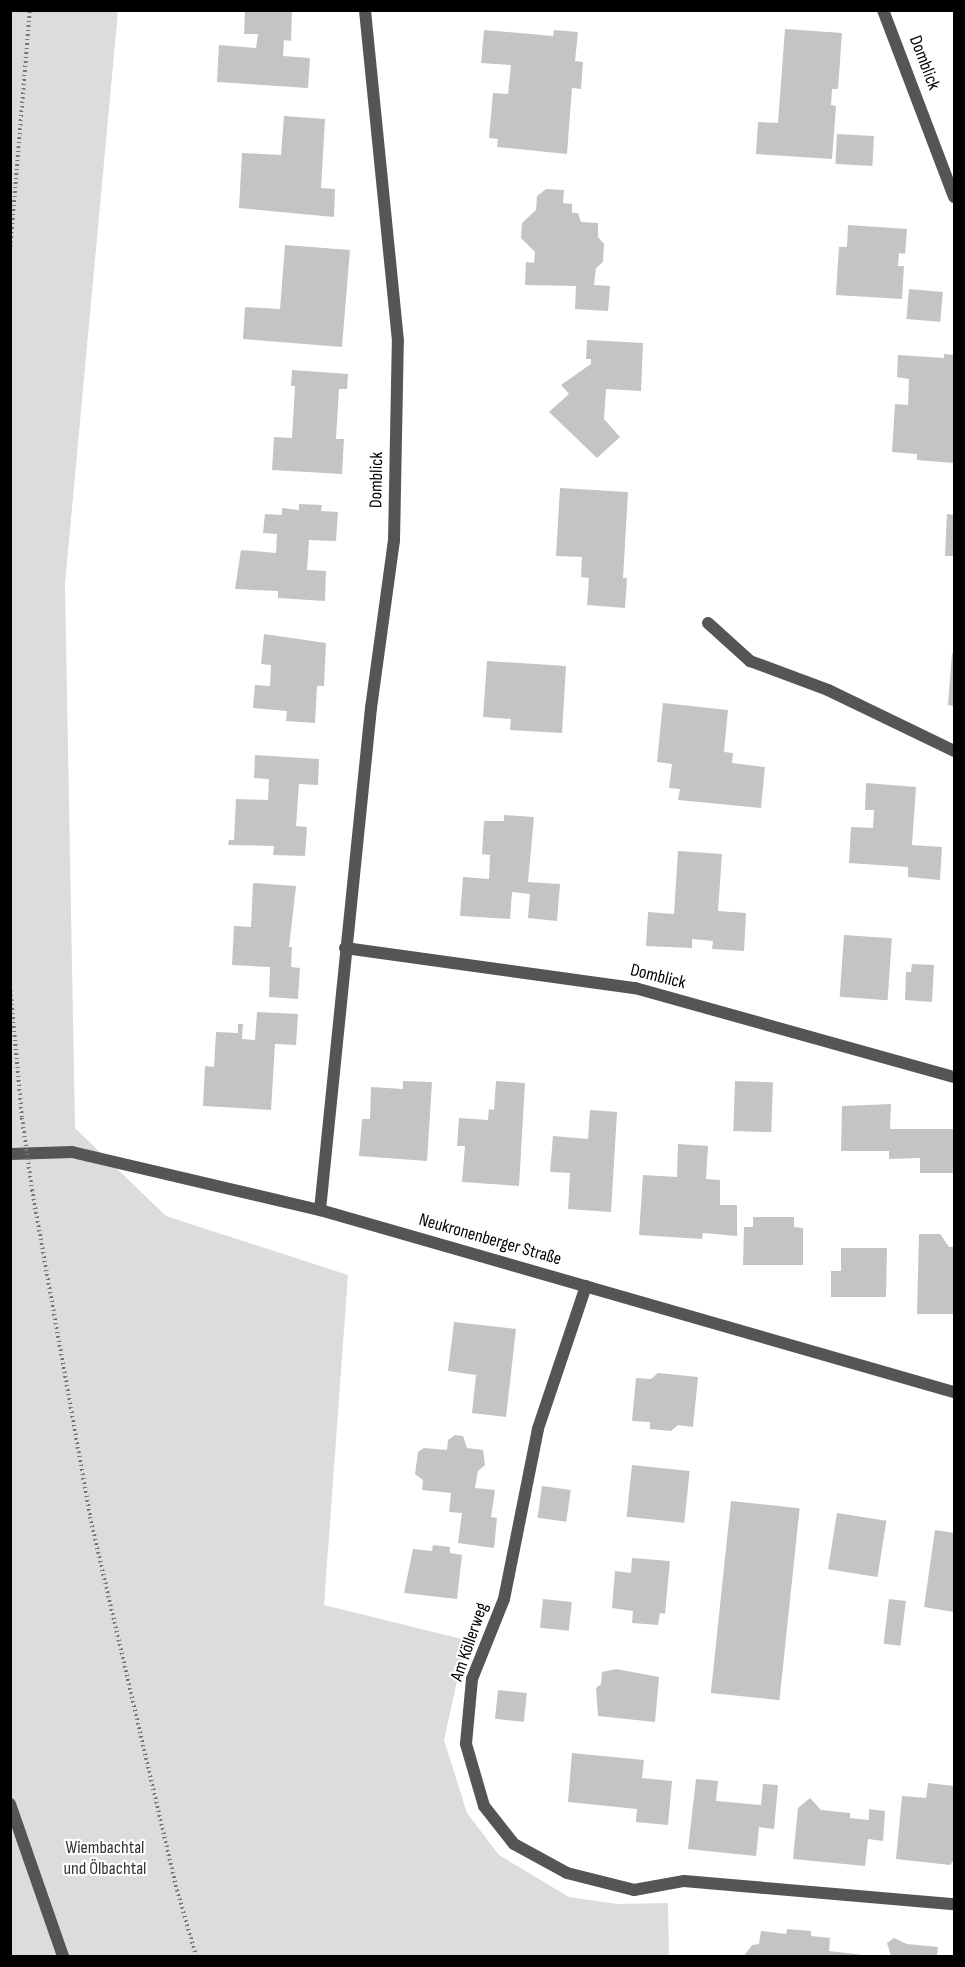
<!DOCTYPE html>
<meta charset="utf-8">
<style>
body{margin:0}
#map{position:relative;width:965px;height:1967px;overflow:hidden;background:#fff;font-family:"Sofia Sans Condensed",sans-serif}
div>[style]{position:absolute}
[style*='--x']{left:calc(var(--x)*1px);top:calc(var(--y)*1px);width:calc(var(--w)*1px);rotate:calc(var(--a)*1deg)}
.green>*{inset:0;background:#dcdcdc}
.building>*{inset:0;background:#c4c4c4;transform-origin:0 0}
.path>*{height:4px;margin-top:-2px;transform-origin:0;background:repeating-linear-gradient(90deg,#777 0 1.5px,transparent 0 4.5px)}
.minor>*{height:12px;margin:-6px;padding:0 6px;transform-origin:6px;border-radius:6px;background:#555}
.path-bridge>*{height:4px;margin-top:-2px;transform-origin:0;background:repeating-linear-gradient(90deg,#777 0 1.5px,transparent 0 4.5px)}
span{translate:-50% -50%;white-space:nowrap;text-align:center;line-height:1.15;-webkit-text-stroke:4.5px #fff;paint-order:stroke}
.street-label{font-size:18px;color:#000}
.park-label{font-size:18px;color:#333}
.frame{position:absolute;inset:0;border:12px solid #000;pointer-events:none}
</style>
<div id="map">
<div class="green">
<i style="clip-path:polygon(11px 11px,118px 11px,65px 584px,75px 1128px,166px 1216px,348px 1275px,324px 1605px,466px 1640px,444px 1740px,467px 1813px,499px 1855px,569px 1897px,617px 1904px,668px 1903px,669px 1956px,11px 1956px)"></i>
</div>
<div class="building">
<i style="clip-path:polygon(245px 10px,292px 10px,291px 41px,284px 40px,283px 56px,310px 58px,308px 88px,217px 82px,219px 45px,256px 48px,258px 34px,244px 34px)"></i>
<i style="clip-path:polygon(785px 29px,842px 33px,838px 89px,832px 89px,831px 105px,836px 106px,832px 159px,756px 154px,758px 122px,778px 123px)"></i>
<i style="clip-path:polygon(484px 30px,553px 36px,554px 30px,578px 32px,575px 61px,583px 62px,581px 89px,572px 88px,567px 154px,497px 147px,498px 139px,489px 138px,493px 93px,508px 94px,511px 65px,481px 63px)"></i>
<i style="clip-path:polygon(284px 116px,325px 119px,321px 188px,335px 189px,334px 217px,239px 208px,242px 153px,281px 155px)"></i>
<i style="left:837px;top:134px;width:37px;height:30px;rotate:3deg"></i>
<i style="clip-path:polygon(546px 189px,564px 190px,563px 203px,572px 204px,572px 213px,578px 213px,581px 222px,598px 223px,598px 237px,604px 244px,603px 262px,596px 268px,594px 285px,610px 286px,608px 311px,575px 309px,576px 286px,525px 285px,526px 262px,534px 263px,535px 252px,521px 238px,522px 223px,536px 210px,537px 196px)"></i>
<i style="clip-path:polygon(848px 225px,907px 229px,905px 254px,899px 253px,898px 266px,904px 266px,902px 299px,836px 295px,839px 247px,847px 247px)"></i>
<i style="clip-path:polygon(285px 245px,350px 250px,342px 347px,243px 339px,245px 307px,280px 309px)"></i>
<i style="left:909px;top:289px;width:34px;height:30px;rotate:5deg"></i>
<i style="clip-path:polygon(587px 340px,643px 343px,641px 391px,606px 389px,604px 419px,620px 437px,597px 458px,549px 412px,569px 394px,561px 385px,591px 364px,591px 359px,586px 359px)"></i>
<i style="clip-path:polygon(944px 354px,954px 355px,954px 463px,917px 460px,917px 454px,892px 452px,895px 404px,908px 405px,909px 379px,897px 377px,898px 355px,944px 358px)"></i>
<i style="clip-path:polygon(292px 370px,348px 374px,347px 389px,339px 389px,336px 439px,344px 439px,342px 474px,272px 470px,274px 437px,292px 438px,295px 386px,291px 386px)"></i>
<i style="clip-path:polygon(560px 488px,628px 492px,623px 578px,627px 578px,625px 608px,587px 605px,589px 578px,581px 577px,582px 557px,556px 556px)"></i>
<i style="clip-path:polygon(299px 504px,322px 505px,321px 511px,338px 512px,336px 541px,309px 540px,307px 570px,326px 571px,325px 601px,278px 598px,278px 591px,235px 589px,241px 550px,276px 553px,277px 534px,263px 533px,265px 514px,282px 515px,282px 508px,299px 510px)"></i>
<i style="clip-path:polygon(947px 514px,954px 515px,954px 556px,945px 556px)"></i>
<i style="clip-path:polygon(264px 634px,326px 643px,324px 686px,317px 686px,315px 723px,286px 721px,287px 711px,253px 708px,255px 685px,270px 686px,271px 665px,261px 664px)"></i>
<i style="clip-path:polygon(952px 653px,954px 653px,954px 706px,948px 705px)"></i>
<i style="clip-path:polygon(487px 661px,566px 666px,562px 733px,510px 730px,511px 719px,483px 717px)"></i>
<i style="clip-path:polygon(663px 703px,728px 710px,724px 752px,733px 753px,732px 763px,765px 767px,761px 808px,678px 800px,680px 789px,669px 788px,672px 764px,657px 762px)"></i>
<i style="clip-path:polygon(255px 755px,319px 759px,318px 785px,299px 784px,296px 826px,307px 827px,305px 856px,273px 855px,274px 846px,228px 845px,229px 840px,234px 840px,236px 799px,268px 800px,269px 779px,254px 778px)"></i>
<i style="clip-path:polygon(866px 783px,916px 787px,912px 845px,942px 847px,940px 880px,908px 877px,908px 867px,849px 863px,851px 827px,873px 828px,874px 810px,865px 810px)"></i>
<i style="clip-path:polygon(504px 815px,534px 817px,528px 882px,560px 884px,557px 921px,528px 918px,530px 894px,512px 892px,510px 919px,460px 916px,463px 877px,489px 879px,490px 855px,482px 854px,484px 821px,504px 821px)"></i>
<i style="clip-path:polygon(678px 851px,722px 854px,718px 911px,746px 913px,744px 951px,712px 949px,713px 941px,692px 939px,692px 948px,646px 946px,648px 912px,674px 914px)"></i>
<i style="clip-path:polygon(253px 883px,296px 886px,289px 947px,292px 947px,291px 967px,300px 968px,298px 999px,269px 997px,270px 967px,232px 965px,234px 926px,251px 927px)"></i>
<i style="left:844px;top:935px;width:48px;height:62px;rotate:4deg"></i>
<i style="clip-path:polygon(912px 964px,934px 965px,932px 1002px,905px 1000px,906px 972px,911px 972px)"></i>
<i style="clip-path:polygon(257px 1012px,298px 1014px,296px 1045px,275px 1044px,271px 1110px,203px 1106px,205px 1066px,214px 1067px,216px 1032px,238px 1033px,238px 1024px,243px 1024px,242px 1039px,255px 1040px)"></i>
<i style="clip-path:polygon(403px 1081px,432px 1082px,427px 1161px,359px 1156px,362px 1119px,370px 1119px,371px 1087px,403px 1089px)"></i>
<i style="clip-path:polygon(496px 1081px,525px 1083px,519px 1186px,462px 1182px,465px 1146px,457px 1146px,459px 1118px,488px 1120px,489px 1109px,494px 1110px)"></i>
<i style="left:735px;top:1081px;width:38px;height:50px;rotate:2deg"></i>
<i style="clip-path:polygon(891px 1104px,890px 1129px,954px 1129px,954px 1173px,920px 1173px,920px 1158px,889px 1159px,889px 1151px,841px 1151px,842px 1106px)"></i>
<i style="clip-path:polygon(590px 1110px,617px 1112px,611px 1212px,568px 1209px,570px 1173px,550px 1172px,553px 1136px,588px 1139px)"></i>
<i style="clip-path:polygon(678px 1144px,708px 1146px,706px 1179px,720px 1180px,720px 1205px,737px 1205px,737px 1236px,703px 1233px,702px 1239px,639px 1235px,643px 1175px,677px 1177px)"></i>
<i style="clip-path:polygon(753px 1217px,794px 1217px,794px 1227px,803px 1228px,803px 1265px,743px 1265px,744px 1227px,753px 1227px)"></i>
<i style="clip-path:polygon(919px 1234px,940px 1234px,949px 1247px,954px 1247px,954px 1314px,917px 1314px)"></i>
<i style="clip-path:polygon(841px 1248px,887px 1248px,886px 1297px,831px 1297px,831px 1271px,841px 1271px)"></i>
<i style="clip-path:polygon(454px 1322px,516px 1329px,506px 1417px,472px 1413px,476px 1375px,448px 1371px)"></i>
<i style="clip-path:polygon(658px 1373px,698px 1377px,693px 1427px,678px 1425px,671px 1431px,650px 1429px,650px 1422px,632px 1421px,636px 1378px,651px 1379px)"></i>
<i style="clip-path:polygon(455px 1435px,463px 1436px,467px 1448px,483px 1450px,485px 1465px,478px 1471px,475px 1488px,495px 1490px,491px 1517px,497px 1518px,494px 1548px,458px 1543px,462px 1513px,449px 1512px,451px 1493px,422px 1490px,423px 1480px,415px 1474px,418px 1452px,424px 1448px,447px 1450px,448px 1440px)"></i>
<i style="left:632px;top:1465px;width:58px;height:52px;rotate:6deg"></i>
<i style="left:542px;top:1486px;width:29px;height:32px;rotate:8deg"></i>
<i style="left:731px;top:1501px;width:69px;height:193px;rotate:6deg"></i>
<i style="left:837px;top:1513px;width:50px;height:57px;rotate:9deg"></i>
<i style="clip-path:polygon(935px 1530px,954px 1533px,954px 1612px,924px 1607px)"></i>
<i style="clip-path:polygon(433px 1545px,450px 1547px,450px 1553px,462px 1555px,457px 1599px,404px 1593px,413px 1549px,432px 1551px)"></i>
<i style="clip-path:polygon(632px 1558px,670px 1561px,665px 1614px,660px 1613px,658px 1625px,632px 1623px,633px 1611px,612px 1608px,615px 1571px,631px 1573px)"></i>
<i style="left:543px;top:1599px;width:29px;height:29px;rotate:6deg"></i>
<i style="left:889px;top:1599px;width:17px;height:45px;rotate:7deg"></i>
<i style="clip-path:polygon(616px 1669px,659px 1677px,655px 1722px,598px 1716px,596px 1688px,601px 1684px,602px 1672px)"></i>
<i style="left:498px;top:1690px;width:29px;height:29px;rotate:6deg"></i>
<i style="clip-path:polygon(572px 1753px,644px 1760px,642px 1778px,672px 1781px,668px 1825px,636px 1822px,637px 1809px,568px 1802px)"></i>
<i style="clip-path:polygon(696px 1779px,718px 1781px,716px 1801px,761px 1805px,763px 1784px,778px 1785px,774px 1829px,759px 1827px,756px 1856px,688px 1849px)"></i>
<i style="clip-path:polygon(928px 1783px,954px 1786px,954px 1860px,950px 1865px,896px 1859px,902px 1796px,926px 1798px)"></i>
<i style="clip-path:polygon(810px 1798px,821px 1810px,850px 1813px,850px 1818px,869px 1820px,869px 1809px,885px 1811px,883px 1841px,868px 1839px,865px 1866px,793px 1859px,798px 1808px)"></i>
<i style="clip-path:polygon(787px 1929px,811px 1931px,811px 1936px,830px 1938px,829px 1951px,872px 1956px,744px 1956px,752px 1945px,759px 1944px,761px 1931px,786px 1934px)"></i>
<i style="clip-path:polygon(894px 1938px,907px 1944px,938px 1947px,937px 1956px,891px 1956px,887px 1943px)"></i>
</div>
<div class="path">
<i style="--x:10;--y:251;--w:242;--a:-85.3"></i>
<i style="--x:10;--y:986;--w:133;--a:84.8"></i>
<i style="--x:32;--y:1190;--w:332;--a:79.9"></i>
<i style="--x:90;--y:1517;--w:383;--a:76.9"></i>
<i style="--x:177;--y:1890;--w:69;--a:73.9"></i>
</div>
<div class="minor">
<i style="--x:883;--y:10;--w:200;--a:69.2"></i>
<i style="--x:708;--y:623;--w:57;--a:42.1"></i>
<i style="--x:750;--y:661;--w:83;--a:20.4"></i>
<i style="--x:828;--y:690;--w:140;--a:25.8"></i>
<i style="--x:345;--y:948;--w:293;--a:7.9"></i>
<i style="--x:635;--y:988;--w:331;--a:15.6"></i>
<i style="--x:10;--y:1154;--w:62;--a:-1.8"></i>
<i style="--x:72;--y:1152;--w:255;--a:13.2"></i>
<i style="--x:320;--y:1210;--w:660;--a:16.02"></i>
<i style="--x:320;--y:1210;--w:505;--a:-84.2"></i>
<i style="--x:371;--y:708;--w:169;--a:-82.2"></i>
<i style="--x:394;--y:541;--w:200;--a:-88.9"></i>
<i style="--x:398;--y:341;--w:333;--a:-95.7"></i>
<i style="--x:586;--y:1286;--w:151;--a:108.6"></i>
<i style="--x:538;--y:1429;--w:173;--a:101.3"></i>
<i style="--x:504;--y:1599;--w:86;--a:111.8"></i>
<i style="--x:472;--y:1679;--w:65;--a:95.3"></i>
<i style="--x:466;--y:1744;--w:65;--a:73.8"></i>
<i style="--x:484;--y:1806;--w:48;--a:51.7"></i>
<i style="--x:514;--y:1844;--w:60;--a:28.7"></i>
<i style="--x:567;--y:1873;--w:69;--a:14.2"></i>
<i style="--x:634;--y:1890;--w:51;--a:-10.2"></i>
<i style="--x:684;--y:1881;--w:271;--a:4.9"></i>
<i style="--x:10;--y:1804;--w:161;--a:70.8"></i>
</div>
<div class="path-bridge">
<i style="--x:22;--y:1118;--w:73;--a:82.1"></i>
</div>
<div class="street-label">
<span style="left:924px;top:63px;rotate:69deg">Domblick</span>
<span style="left:377px;top:480px;rotate:-89deg">Domblick</span>
<span style="left:658px;top:977px;rotate:14deg">Domblick</span>
<span style="left:490px;top:1240px;rotate:16deg">Neukronenberger Straße</span>
<span style="left:470px;top:1642px;rotate:-71deg">Am Köllerweg</span>
</div>
<div class="park-label">
<span style="left:105px;top:1859px">Wiembachtal<br>und Ölbachtal</span>
</div>
<div class="frame"></div>
</div>
